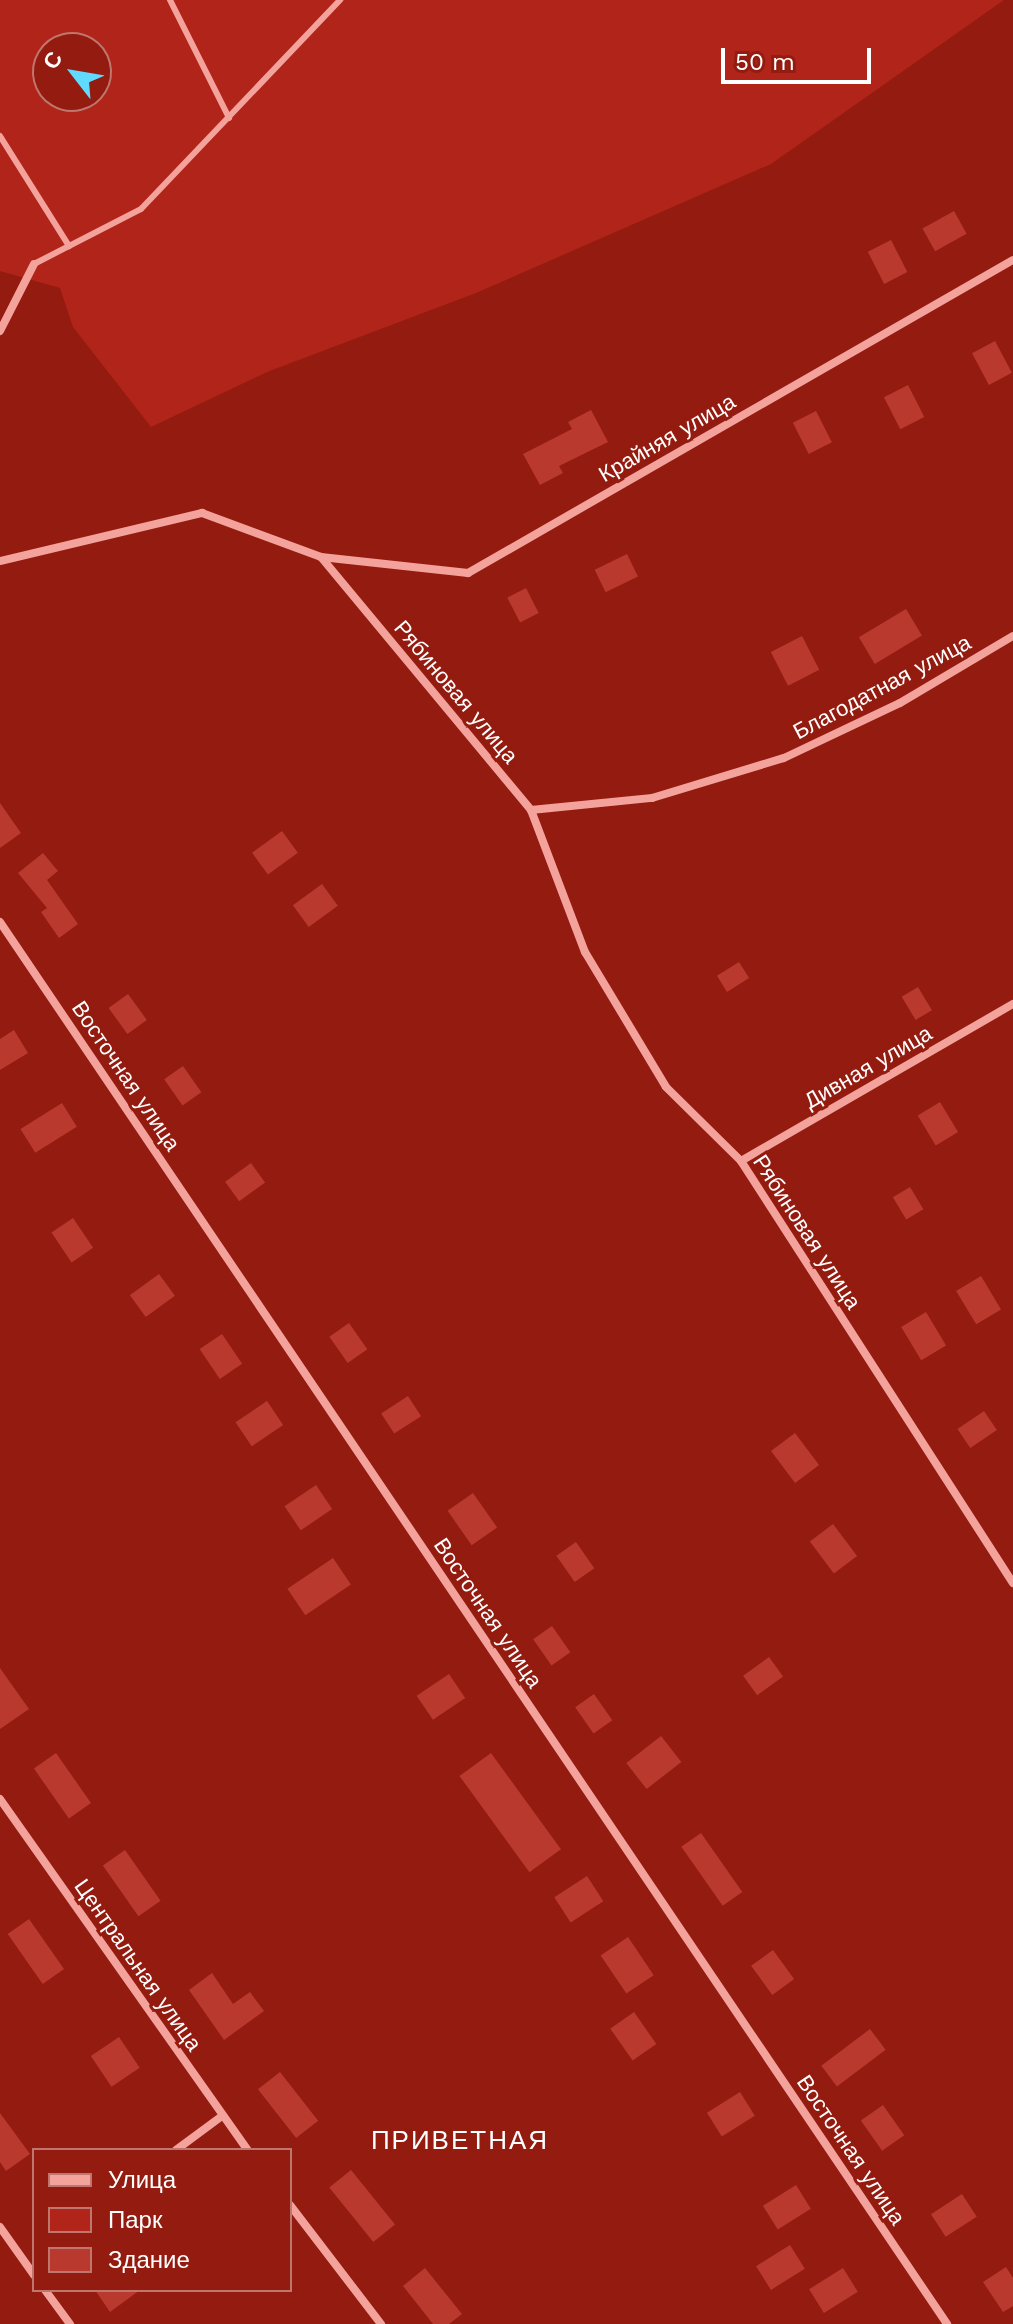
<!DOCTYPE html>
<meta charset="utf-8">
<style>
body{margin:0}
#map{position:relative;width:1013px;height:2324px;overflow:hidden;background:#941b0f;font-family:"Work Sans",sans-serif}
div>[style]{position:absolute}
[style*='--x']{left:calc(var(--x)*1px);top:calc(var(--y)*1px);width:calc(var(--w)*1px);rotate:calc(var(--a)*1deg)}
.green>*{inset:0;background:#b12419}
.building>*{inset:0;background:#ba392e;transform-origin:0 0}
.lane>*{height:6px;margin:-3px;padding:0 3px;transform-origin:3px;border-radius:3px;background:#f4a39c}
.street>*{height:8px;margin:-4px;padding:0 4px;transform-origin:4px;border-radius:4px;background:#f4a39c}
span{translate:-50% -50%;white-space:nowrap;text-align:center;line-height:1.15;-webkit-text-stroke:6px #941b0f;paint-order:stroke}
.street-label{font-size:22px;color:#fff}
.quarter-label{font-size:26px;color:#fff;letter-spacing:2px}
.legend{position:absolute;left:32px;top:2148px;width:260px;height:144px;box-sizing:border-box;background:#941b0f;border:2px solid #bf766f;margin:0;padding:10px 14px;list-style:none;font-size:24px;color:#fff}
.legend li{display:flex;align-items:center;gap:16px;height:40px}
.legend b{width:40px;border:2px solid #bf766f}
.north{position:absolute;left:32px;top:32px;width:80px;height:80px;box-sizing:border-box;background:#941b0f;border:2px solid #bf766f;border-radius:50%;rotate:301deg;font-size:22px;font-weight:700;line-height:32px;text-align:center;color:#fff}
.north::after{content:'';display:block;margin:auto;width:28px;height:36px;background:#60daff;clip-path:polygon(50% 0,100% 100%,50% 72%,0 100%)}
.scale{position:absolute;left:721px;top:48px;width:150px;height:36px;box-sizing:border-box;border:4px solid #fff;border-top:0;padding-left:10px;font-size:24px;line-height:28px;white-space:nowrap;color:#fff;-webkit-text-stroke:6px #941b0f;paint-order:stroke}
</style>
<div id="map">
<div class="green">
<i style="clip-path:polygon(evenodd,0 0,1004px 0,771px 164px,476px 293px,267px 372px,151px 427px,73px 327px,60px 288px,0 271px,0 0,48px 48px,96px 48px,96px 96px,48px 96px,48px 48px)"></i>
</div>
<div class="building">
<i style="left:954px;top:211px;width:26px;height:36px;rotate:61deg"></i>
<i style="left:891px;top:240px;width:36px;height:26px;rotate:63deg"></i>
<i style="left:995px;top:341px;width:36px;height:26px;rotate:62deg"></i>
<i style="left:908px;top:385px;width:36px;height:27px;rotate:63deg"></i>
<i style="clip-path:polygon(591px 410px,608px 442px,559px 466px,563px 473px,540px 485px,523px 454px,572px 429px,568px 422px)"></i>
<i style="left:816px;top:411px;width:35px;height:26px;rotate:63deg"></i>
<i style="left:627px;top:554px;width:25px;height:36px;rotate:64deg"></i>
<i style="left:526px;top:588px;width:28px;height:21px;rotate:63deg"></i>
<i style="left:906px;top:609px;width:31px;height:55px;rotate:59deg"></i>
<i style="left:802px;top:636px;width:38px;height:35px;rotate:63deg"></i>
<i style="clip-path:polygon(0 803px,21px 833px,0 848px)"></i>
<i style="left:282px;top:831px;width:27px;height:37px;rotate:54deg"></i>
<i style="clip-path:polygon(43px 853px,58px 871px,47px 880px,78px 924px,59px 938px,41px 912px,47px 908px,18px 873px)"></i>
<i style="left:322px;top:884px;width:27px;height:36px;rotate:54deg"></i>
<i style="left:739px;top:962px;width:19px;height:26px;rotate:58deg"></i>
<i style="left:918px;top:987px;width:27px;height:19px;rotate:59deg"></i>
<i style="left:128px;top:994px;width:32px;height:24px;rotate:54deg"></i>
<i style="clip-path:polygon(14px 1030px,28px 1053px,0 1070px,0 1039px)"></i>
<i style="left:183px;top:1066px;width:32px;height:23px;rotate:55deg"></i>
<i style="left:940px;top:1102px;width:35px;height:26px;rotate:59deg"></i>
<i style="left:62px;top:1103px;width:28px;height:49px;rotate:58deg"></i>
<i style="left:251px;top:1163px;width:24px;height:32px;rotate:54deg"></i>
<i style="left:910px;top:1187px;width:26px;height:20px;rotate:59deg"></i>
<i style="left:73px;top:1218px;width:36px;height:26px;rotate:56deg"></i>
<i style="left:159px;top:1274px;width:27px;height:36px;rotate:54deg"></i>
<i style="left:981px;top:1276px;width:39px;height:29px;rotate:59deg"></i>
<i style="left:926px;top:1312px;width:39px;height:29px;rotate:59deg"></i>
<i style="left:349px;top:1323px;width:32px;height:24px;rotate:55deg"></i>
<i style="left:222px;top:1334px;width:36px;height:27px;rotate:56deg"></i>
<i style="left:408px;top:1396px;width:24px;height:32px;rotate:57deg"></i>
<i style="left:267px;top:1401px;width:29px;height:38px;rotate:56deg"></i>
<i style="left:984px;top:1411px;width:23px;height:32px;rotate:56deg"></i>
<i style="left:795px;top:1433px;width:40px;height:30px;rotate:53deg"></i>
<i style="left:316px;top:1485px;width:29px;height:38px;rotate:56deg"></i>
<i style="left:473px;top:1493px;width:42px;height:31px;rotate:55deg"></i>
<i style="left:833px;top:1524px;width:40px;height:29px;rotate:53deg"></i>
<i style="left:576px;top:1542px;width:32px;height:24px;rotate:55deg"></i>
<i style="left:333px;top:1558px;width:32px;height:55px;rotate:56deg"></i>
<i style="left:552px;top:1626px;width:32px;height:23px;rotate:55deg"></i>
<i style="left:769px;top:1657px;width:24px;height:32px;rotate:54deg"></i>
<i style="clip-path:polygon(0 1668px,29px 1709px,0 1729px)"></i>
<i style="left:449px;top:1674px;width:29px;height:39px;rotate:56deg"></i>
<i style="left:594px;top:1694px;width:32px;height:23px;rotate:55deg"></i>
<i style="left:661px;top:1736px;width:33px;height:44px;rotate:52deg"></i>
<i style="left:56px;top:1753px;width:61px;height:27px;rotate:55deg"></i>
<i style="left:491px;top:1753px;width:119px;height:39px;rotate:54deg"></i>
<i style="left:701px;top:1833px;width:72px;height:24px;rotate:55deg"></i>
<i style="left:125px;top:1850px;width:62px;height:27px;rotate:55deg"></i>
<i style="left:587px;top:1876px;width:30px;height:39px;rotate:57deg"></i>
<i style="left:29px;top:1919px;width:61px;height:26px;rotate:55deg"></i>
<i style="left:628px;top:1937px;width:46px;height:33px;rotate:56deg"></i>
<i style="left:773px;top:1950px;width:36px;height:27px;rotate:54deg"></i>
<i style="clip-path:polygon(212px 1973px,233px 2004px,250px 1992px,264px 2011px,224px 2040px,189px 1990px)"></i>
<i style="left:634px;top:2012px;width:39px;height:29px;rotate:55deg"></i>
<i style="left:870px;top:2029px;width:26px;height:61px;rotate:53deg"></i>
<i style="left:119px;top:2037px;width:37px;height:34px;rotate:56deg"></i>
<i style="left:280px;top:2072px;width:62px;height:28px;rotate:52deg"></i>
<i style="left:740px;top:2092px;width:28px;height:39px;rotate:58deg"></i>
<i style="left:883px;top:2105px;width:37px;height:27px;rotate:55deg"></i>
<i style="clip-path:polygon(0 2113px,30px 2154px,6px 2171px,0 2162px)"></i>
<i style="left:351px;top:2170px;width:70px;height:28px;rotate:51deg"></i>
<i style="left:796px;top:2185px;width:28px;height:39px;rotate:58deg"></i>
<i style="left:962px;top:2194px;width:27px;height:37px;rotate:57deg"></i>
<i style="left:790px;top:2245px;width:28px;height:40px;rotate:58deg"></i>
<i style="clip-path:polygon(1006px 2267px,1013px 2278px,1013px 2306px,1003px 2312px,983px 2282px)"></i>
<i style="clip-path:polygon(425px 2268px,462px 2314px,449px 2324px,433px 2324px,403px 2286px)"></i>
<i style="left:843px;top:2268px;width:28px;height:40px;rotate:58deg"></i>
<i style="clip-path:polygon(95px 2290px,140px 2290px,110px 2312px)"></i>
</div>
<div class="lane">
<i style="--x:170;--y:0;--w:132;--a:63.4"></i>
<i style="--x:0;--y:136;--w:130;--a:57.9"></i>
<i style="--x:34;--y:264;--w:120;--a:-27.2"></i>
<i style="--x:141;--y:209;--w:289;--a:-46.4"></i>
</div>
<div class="street">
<i style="--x:0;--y:331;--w:75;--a:-63.1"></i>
<i style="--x:321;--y:557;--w:329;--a:50.3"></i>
<i style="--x:531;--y:810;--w:152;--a:69.2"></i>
<i style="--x:585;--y:952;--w:157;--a:59"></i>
<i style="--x:666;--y:1087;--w:105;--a:44.6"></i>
<i style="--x:741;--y:1161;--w:502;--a:57.2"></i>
<i style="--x:0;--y:561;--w:208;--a:-13.4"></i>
<i style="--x:202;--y:513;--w:127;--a:20.3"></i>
<i style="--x:321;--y:557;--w:148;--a:6.2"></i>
<i style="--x:468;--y:573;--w:628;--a:-29.87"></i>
<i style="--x:531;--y:810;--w:122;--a:-5.7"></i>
<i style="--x:652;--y:798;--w:138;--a:-16.9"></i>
<i style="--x:784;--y:758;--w:128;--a:-25.4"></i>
<i style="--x:900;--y:703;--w:131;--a:-30.7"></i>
<i style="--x:0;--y:922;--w:1692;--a:55.96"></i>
<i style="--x:741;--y:1161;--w:314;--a:-30"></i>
<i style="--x:0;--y:1799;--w:430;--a:54.8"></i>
<i style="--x:176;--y:2150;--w:57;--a:-36.5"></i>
<i style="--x:290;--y:2205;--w:150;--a:52.6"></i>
<i style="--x:0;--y:2227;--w:59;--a:54.7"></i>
<i style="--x:45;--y:2290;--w:42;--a:53.7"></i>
</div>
<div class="street-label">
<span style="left:667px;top:438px;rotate:-30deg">Крайняя улица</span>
<span style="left:882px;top:687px;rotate:-28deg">Благодатная улица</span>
<span style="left:456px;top:692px;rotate:50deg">Рябиновая улица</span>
<span style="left:868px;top:1067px;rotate:-30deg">Дивная улица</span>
<span style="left:126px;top:1076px;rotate:56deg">Восточная улица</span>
<span style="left:807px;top:1232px;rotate:57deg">Рябиновая улица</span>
<span style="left:488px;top:1613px;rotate:56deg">Восточная улица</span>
<span style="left:138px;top:1965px;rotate:55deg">Центральная улица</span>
<span style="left:851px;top:2150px;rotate:56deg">Восточная улица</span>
</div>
<div class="quarter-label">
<span style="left:460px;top:2141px">ПРИВЕТНАЯ</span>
</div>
<ul class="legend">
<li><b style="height:10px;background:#f4a39c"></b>Улица</li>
<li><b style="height:22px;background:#b12419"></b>Парк</li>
<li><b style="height:22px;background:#ba392e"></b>Здание</li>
</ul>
<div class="north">С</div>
<div class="scale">50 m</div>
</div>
